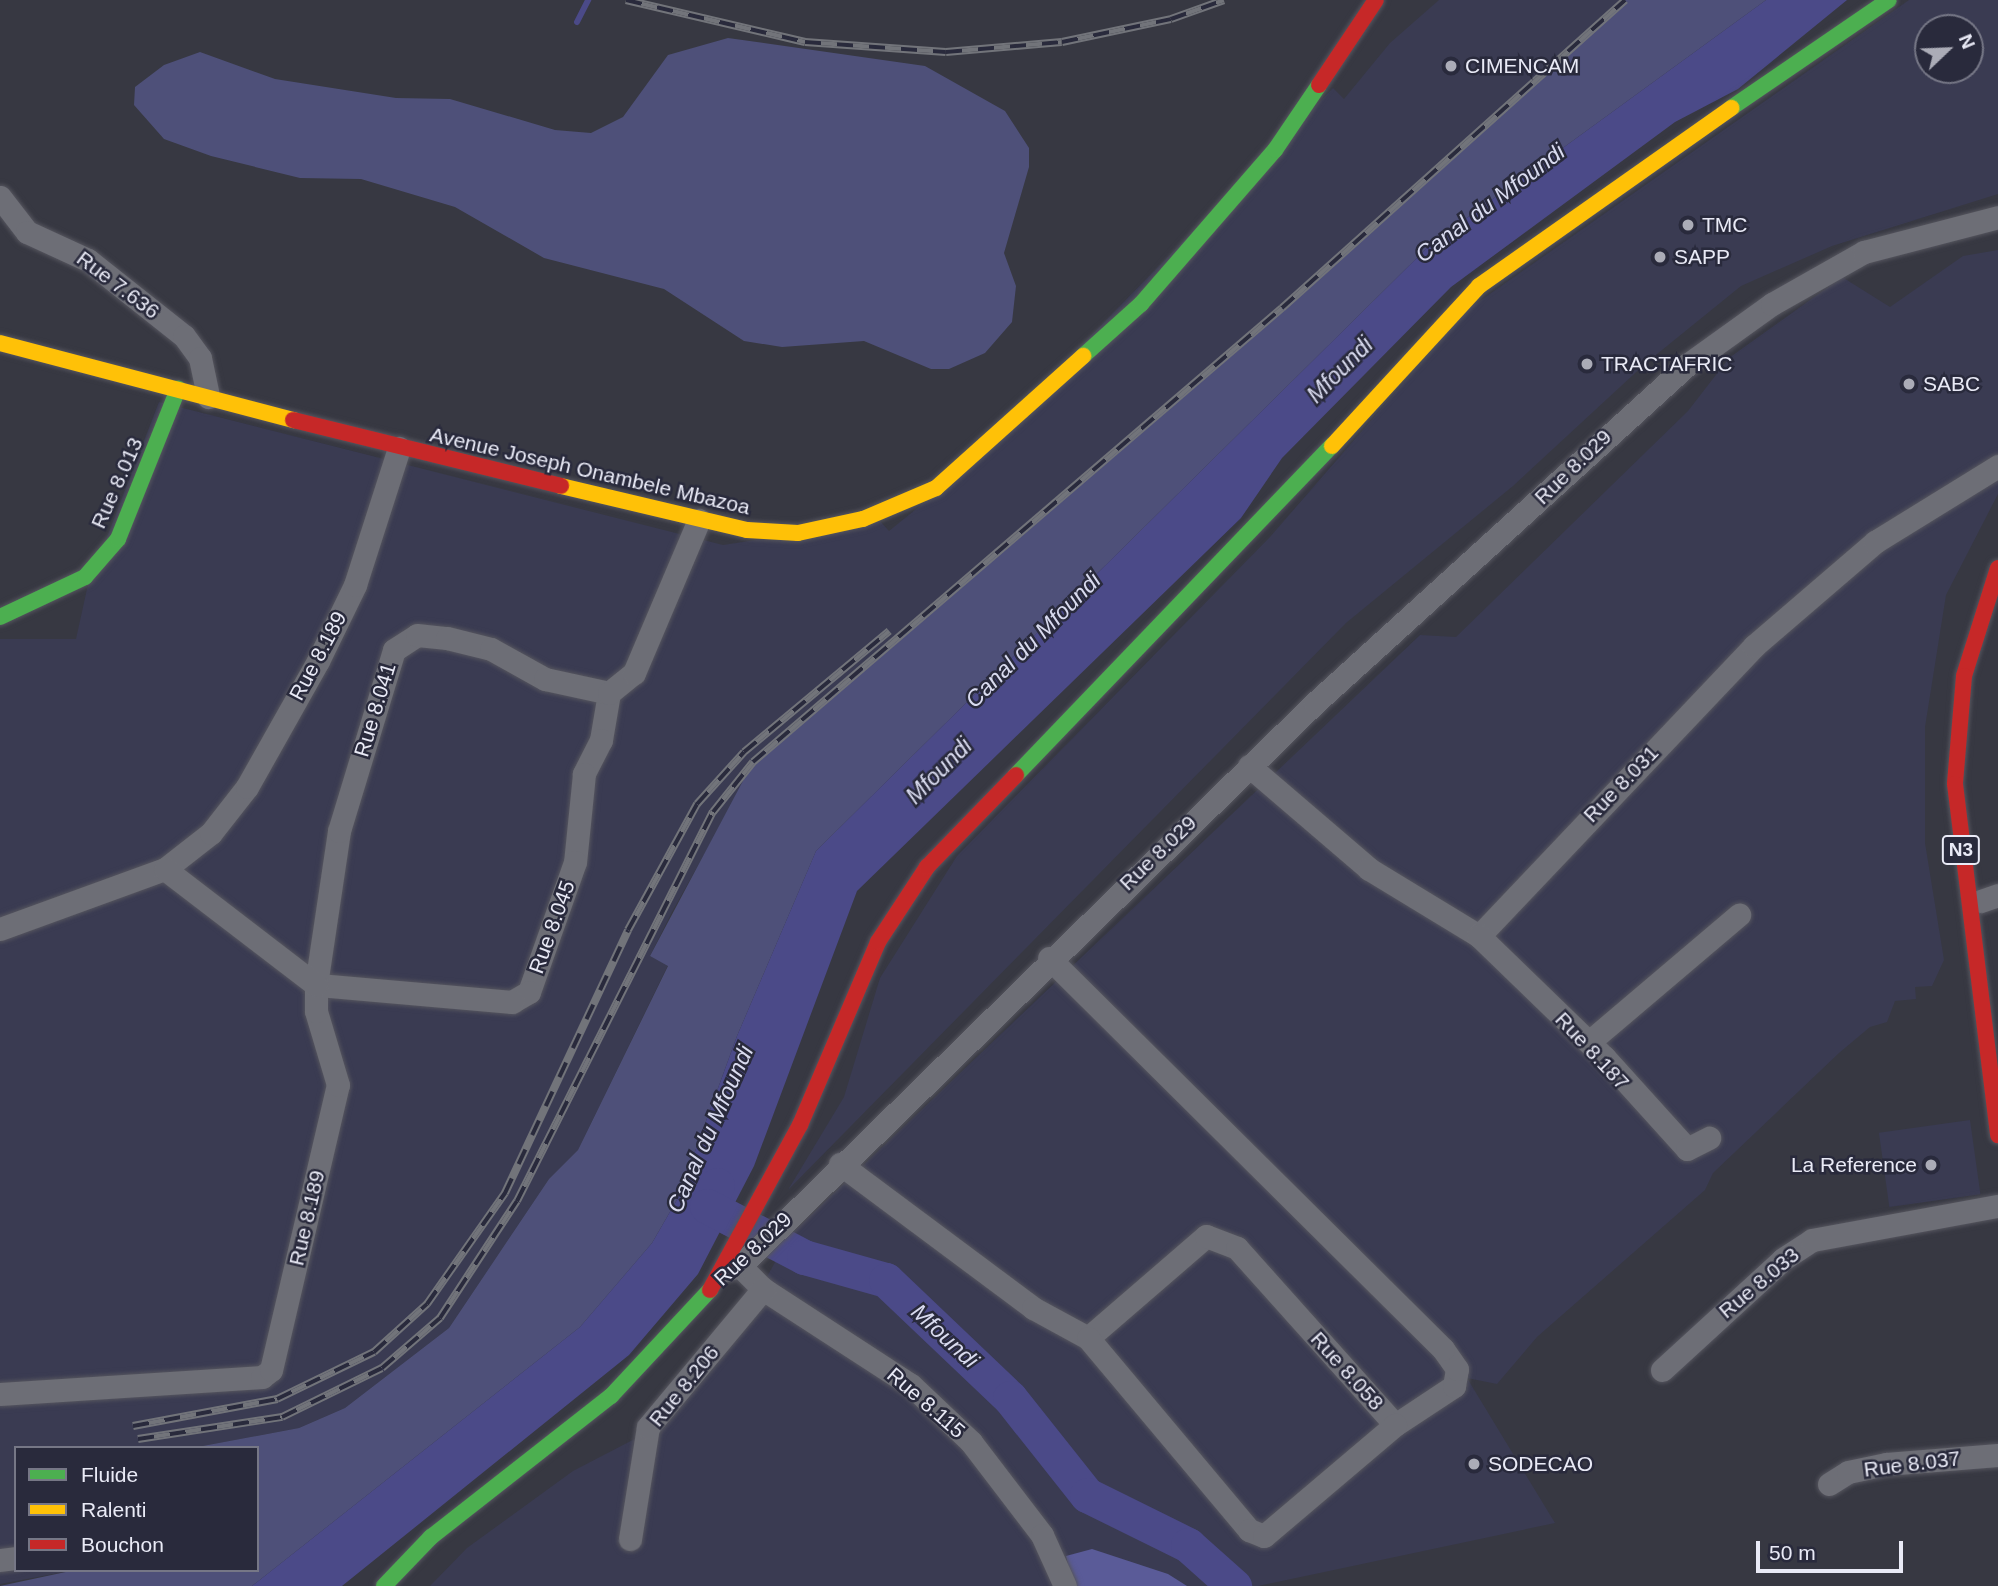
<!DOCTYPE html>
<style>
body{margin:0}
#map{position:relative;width:1998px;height:1586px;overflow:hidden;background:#373842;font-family:Helvetica,sans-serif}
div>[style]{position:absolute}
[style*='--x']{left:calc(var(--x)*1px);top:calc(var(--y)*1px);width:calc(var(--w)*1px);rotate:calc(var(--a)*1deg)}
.built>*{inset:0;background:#3a3b52;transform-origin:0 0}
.green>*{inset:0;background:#4e5079}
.forest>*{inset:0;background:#5a5b98}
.water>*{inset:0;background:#4b4a88}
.stream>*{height:6px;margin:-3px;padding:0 3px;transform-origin:3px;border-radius:3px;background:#4b4a88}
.river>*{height:35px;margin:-17.5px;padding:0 17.5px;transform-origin:17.5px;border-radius:17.5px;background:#4b4a88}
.roads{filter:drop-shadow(0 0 2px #55555e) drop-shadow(0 0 2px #55555e)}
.street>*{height:23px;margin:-11.5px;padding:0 11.5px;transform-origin:11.5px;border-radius:11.5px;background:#6d6e76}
.fast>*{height:16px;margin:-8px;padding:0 8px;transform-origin:8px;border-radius:8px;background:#4caf50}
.slow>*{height:16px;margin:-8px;padding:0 8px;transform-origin:8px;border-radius:8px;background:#ffc107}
.jam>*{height:16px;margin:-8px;padding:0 8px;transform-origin:8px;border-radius:8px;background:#c62828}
.rail>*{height:8px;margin-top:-4px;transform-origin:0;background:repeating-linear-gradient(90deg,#292a3c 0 16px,#72747a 0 32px);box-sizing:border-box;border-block:2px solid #72747a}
.dots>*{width:19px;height:19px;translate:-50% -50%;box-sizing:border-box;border:4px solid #292a3c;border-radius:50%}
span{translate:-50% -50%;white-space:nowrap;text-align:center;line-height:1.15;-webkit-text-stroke:5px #292a3c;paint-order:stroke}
.shield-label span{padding:2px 5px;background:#292a3c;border:2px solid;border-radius:5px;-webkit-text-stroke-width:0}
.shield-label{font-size:19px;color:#e9eaf6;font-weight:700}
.poi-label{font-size:21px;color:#e9eaf6}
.left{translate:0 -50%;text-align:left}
.right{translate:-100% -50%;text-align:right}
.street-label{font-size:21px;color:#e9eaf6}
.water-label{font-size:23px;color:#d9dbef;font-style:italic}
.legend{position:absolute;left:14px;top:1446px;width:245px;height:126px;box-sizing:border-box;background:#292a3c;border:2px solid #767786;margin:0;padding:9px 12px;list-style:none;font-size:21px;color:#e9eaf6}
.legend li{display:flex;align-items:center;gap:14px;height:35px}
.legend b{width:35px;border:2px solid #767786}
.north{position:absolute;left:1914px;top:14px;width:70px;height:70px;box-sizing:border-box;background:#292a3c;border:2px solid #767786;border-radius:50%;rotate:67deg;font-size:19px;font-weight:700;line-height:28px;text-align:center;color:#e9eaf6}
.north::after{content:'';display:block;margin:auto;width:24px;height:32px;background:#abacb7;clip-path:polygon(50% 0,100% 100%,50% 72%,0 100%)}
.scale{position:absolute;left:1756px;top:1541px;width:147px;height:32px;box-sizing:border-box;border:4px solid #e9eaf6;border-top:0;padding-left:9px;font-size:21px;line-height:24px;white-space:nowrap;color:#e9eaf6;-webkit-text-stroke:5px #292a3c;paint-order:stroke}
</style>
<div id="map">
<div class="built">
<i style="clip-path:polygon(1439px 0,1625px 0,1282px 308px,805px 715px,729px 810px,672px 912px,650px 956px,668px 965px,578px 1150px,549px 1179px,449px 1328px,345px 1408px,299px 1428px,192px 1448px,16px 1448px,16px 1570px,75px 1570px,0 1584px,0 639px,76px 639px,87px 589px,159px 402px,723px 545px,880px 521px,889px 531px,941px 489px,1333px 88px,1344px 99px,1390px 43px)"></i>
<i style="clip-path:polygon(evenodd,1909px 0,1998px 0,1998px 194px,1832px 246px,1741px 286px,1646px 363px,1513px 486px,1346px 623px,788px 1190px,844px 1097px,880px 978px,957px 856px,1270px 537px,1467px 310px,1909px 0,1928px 28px,1970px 28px,1970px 70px,1928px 70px,1928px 28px)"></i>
<i style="clip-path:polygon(1998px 250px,1998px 494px,1946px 595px,1925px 727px,1925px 843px,1944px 960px,1932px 986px,1915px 987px,1916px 999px,1895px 1001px,1887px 1022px,1870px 1027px,1839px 1053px,1713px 1173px,1705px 1190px,1537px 1337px,1497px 1384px,1467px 1378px,1555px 1523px,1258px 1586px,430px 1586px,467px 1548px,573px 1471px,650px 1431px,736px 1333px,790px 1235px,1420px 635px,1456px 637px,1688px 411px,1729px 358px,1842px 277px,1890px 307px,1963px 256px)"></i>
<i style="left:1970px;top:1120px;width:75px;height:92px;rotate:82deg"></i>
</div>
<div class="green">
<i style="clip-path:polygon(1625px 0,1766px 0,1431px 244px,816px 851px,737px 1036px,678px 1198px,652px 1243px,580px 1327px,252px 1586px,0 1586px,75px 1570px,257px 1570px,257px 1448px,192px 1448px,299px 1428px,345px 1408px,449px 1328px,549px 1179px,578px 1150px,668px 966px,650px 956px,753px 762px,1282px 308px)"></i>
<i style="clip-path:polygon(728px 38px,925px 66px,1005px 111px,1029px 148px,1029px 167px,1004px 253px,1016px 286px,1012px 322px,985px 353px,949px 369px,931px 369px,864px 341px,782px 347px,744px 341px,664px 289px,544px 258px,455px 207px,361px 179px,300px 178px,211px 156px,164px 139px,134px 105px,135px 87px,164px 65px,200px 52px,275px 79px,396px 98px,450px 99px,555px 130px,591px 133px,623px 117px,668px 55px)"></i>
</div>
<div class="forest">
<i style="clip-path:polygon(1092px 1549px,1168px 1574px,1187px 1586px,1073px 1586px,1066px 1556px)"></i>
</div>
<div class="water">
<i style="clip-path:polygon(1766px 0,1847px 0,1738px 89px,1675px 122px,1451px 287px,1282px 458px,1241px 518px,857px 891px,754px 1166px,698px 1274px,629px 1355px,342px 1586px,252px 1586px,580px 1327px,652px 1243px,678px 1198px,737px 1036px,816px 851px,1431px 244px)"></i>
</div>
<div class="stream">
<i style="--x:577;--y:22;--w:25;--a:-63"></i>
</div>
<div class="river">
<i style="--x:717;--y:1185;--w:23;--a:115"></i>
<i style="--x:707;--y:1206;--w:110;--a:27.7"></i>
<i style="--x:804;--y:1257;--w:85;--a:15.7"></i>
<i style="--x:886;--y:1280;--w:171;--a:43.6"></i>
<i style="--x:1010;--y:1398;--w:124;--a:51.6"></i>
<i style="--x:1087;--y:1495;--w:113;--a:26.3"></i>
<i style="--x:1188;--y:1545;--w:62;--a:41.7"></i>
</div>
<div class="roads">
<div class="street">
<i style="--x:0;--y:197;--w:44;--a:52.4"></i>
<i style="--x:27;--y:232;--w:67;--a:24.7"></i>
<i style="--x:88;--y:260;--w:122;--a:38.4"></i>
<i style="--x:184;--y:336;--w:27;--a:54"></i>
<i style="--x:200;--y:358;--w:40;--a:78"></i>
<i style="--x:609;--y:693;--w:48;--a:99.7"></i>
<i style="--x:601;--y:740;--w:38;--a:117"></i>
<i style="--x:584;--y:774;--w:88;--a:95.8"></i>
<i style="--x:575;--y:862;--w:138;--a:109.5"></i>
<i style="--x:529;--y:992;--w:20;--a:150"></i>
<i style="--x:512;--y:1002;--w:197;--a:-175"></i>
<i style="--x:316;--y:985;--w:156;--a:-81.5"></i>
<i style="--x:339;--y:831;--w:189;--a:-73.1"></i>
<i style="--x:394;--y:650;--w:27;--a:-33"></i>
<i style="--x:417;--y:635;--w:30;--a:6"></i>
<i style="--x:447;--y:638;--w:45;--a:14"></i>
<i style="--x:491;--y:649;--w:62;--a:29.1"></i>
<i style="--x:545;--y:679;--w:66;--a:12.3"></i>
<i style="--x:609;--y:693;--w:32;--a:-39"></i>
<i style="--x:634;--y:673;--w:166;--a:-67"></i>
<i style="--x:1249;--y:766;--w:158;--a:40.6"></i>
<i style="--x:1369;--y:869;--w:129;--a:31.3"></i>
<i style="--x:1479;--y:936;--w:400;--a:-46.5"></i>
<i style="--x:1754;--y:646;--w:160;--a:-40.7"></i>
<i style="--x:1875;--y:542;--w:145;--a:-31.7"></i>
<i style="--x:1981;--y:901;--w:18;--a:-19"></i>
<i style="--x:0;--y:929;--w:176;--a:-20"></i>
<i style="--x:165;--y:869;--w:58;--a:-38"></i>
<i style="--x:211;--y:833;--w:58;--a:-52"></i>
<i style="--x:247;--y:787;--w:145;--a:-60.6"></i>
<i style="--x:318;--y:661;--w:85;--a:-64"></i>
<i style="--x:355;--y:585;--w:144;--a:-72.2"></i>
<i style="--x:1479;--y:936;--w:174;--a:44.1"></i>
<i style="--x:1604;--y:1057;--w:124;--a:47.9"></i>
<i style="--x:1687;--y:1149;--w:25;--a:-27"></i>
<i style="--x:1589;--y:1042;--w:197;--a:-40.3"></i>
<i style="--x:840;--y:1164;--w:241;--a:36.7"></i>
<i style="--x:1033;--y:1308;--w:63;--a:28.6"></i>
<i style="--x:1088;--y:1338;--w:156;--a:-40.8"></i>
<i style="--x:1206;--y:1236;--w:33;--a:21"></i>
<i style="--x:1237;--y:1248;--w:237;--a:48.2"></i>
<i style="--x:1395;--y:1425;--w:71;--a:-33.5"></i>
<i style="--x:1454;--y:1386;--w:17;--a:-80"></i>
<i style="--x:1457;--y:1369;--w:24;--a:-125"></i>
<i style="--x:1443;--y:1349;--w:555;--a:-135.22"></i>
<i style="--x:740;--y:1266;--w:33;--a:45"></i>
<i style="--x:763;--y:1289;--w:176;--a:33"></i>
<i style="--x:911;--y:1385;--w:83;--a:43.5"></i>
<i style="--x:971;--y:1442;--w:117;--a:52.6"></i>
<i style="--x:1042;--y:1535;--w:56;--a:65.7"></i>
<i style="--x:725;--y:1270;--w:16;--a:-15"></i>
<i style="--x:740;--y:1266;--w:805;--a:-44.4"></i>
<i style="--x:1315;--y:703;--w:503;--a:-42.26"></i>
<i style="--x:1687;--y:365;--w:105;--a:-35.7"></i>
<i style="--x:1772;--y:304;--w:106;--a:-29.5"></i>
<i style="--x:1864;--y:252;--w:138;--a:-14.6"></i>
<i style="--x:1088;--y:1338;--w:251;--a:50"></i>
<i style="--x:1249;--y:1530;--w:16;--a:22"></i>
<i style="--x:1264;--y:1536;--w:172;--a:-40.3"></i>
<i style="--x:1662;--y:1370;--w:164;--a:-42.5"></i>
<i style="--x:1783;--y:1259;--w:35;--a:-33"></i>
<i style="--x:1812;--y:1240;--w:189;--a:-10.4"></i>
<i style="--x:0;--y:1394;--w:263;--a:-3.7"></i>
<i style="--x:262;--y:1377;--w:11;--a:-38"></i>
<i style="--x:271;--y:1370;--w:293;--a:-76.8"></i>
<i style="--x:338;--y:1085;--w:77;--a:-106.6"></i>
<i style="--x:316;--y:1011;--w:26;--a:-90"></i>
<i style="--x:316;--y:985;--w:190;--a:-142.5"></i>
<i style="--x:1829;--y:1484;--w:22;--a:-32"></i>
<i style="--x:1848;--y:1472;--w:39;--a:-12"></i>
<i style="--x:1886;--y:1464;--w:112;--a:-4.6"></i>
<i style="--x:630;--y:1539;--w:113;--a:-80.9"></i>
<i style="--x:648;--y:1427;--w:180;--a:-50.2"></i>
<i style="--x:0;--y:1560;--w:16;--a:-7"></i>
</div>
<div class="fast">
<i style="--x:1731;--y:108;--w:191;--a:-34.4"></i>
<i style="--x:1083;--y:356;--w:78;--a:-41.9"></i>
<i style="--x:1141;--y:304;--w:204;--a:-49"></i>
<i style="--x:1275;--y:150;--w:78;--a:-55.9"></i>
<i style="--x:0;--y:617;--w:94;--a:-25.2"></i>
<i style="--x:85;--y:577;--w:50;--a:-49"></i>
<i style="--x:118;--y:539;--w:162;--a:-68.2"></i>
<i style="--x:1016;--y:775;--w:456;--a:-46.2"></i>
<i style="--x:384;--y:1586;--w:68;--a:-46.2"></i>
<i style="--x:431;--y:1537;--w:229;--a:-38.1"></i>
<i style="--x:611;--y:1396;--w:145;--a:-47"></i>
</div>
<div class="slow">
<i style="--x:0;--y:343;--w:303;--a:14.7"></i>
<i style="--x:1332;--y:446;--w:217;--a:-47.4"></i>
<i style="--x:1479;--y:286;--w:309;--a:-35.2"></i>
<i style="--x:561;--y:486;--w:191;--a:13.3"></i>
<i style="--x:747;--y:530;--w:51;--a:3.4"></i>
<i style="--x:798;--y:533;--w:66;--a:-12.2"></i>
<i style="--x:863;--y:519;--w:79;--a:-23"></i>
<i style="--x:936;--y:488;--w:198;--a:-41.9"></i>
</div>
<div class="jam">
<i style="--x:1319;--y:85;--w:102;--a:-56.2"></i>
<i style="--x:293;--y:420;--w:276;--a:13.8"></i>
<i style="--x:1998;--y:568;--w:113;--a:107.5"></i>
<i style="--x:1964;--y:676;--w:108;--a:94.8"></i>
<i style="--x:1955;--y:784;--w:354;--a:83"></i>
<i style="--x:710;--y:1290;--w:188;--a:-61.4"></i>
<i style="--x:800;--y:1125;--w:199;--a:-66.9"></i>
<i style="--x:878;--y:942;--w:90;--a:-56.8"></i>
<i style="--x:927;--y:867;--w:128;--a:-45.9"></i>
</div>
</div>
<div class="rail">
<i style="--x:626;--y:0;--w:184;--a:13.2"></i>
<i style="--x:805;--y:42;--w:141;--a:4.1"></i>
<i style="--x:946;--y:52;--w:116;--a:-4.9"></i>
<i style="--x:1062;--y:42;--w:111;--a:-11.9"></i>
<i style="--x:1171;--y:19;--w:56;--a:-19.7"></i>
<i style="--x:133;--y:1426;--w:147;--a:-10.6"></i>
<i style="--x:277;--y:1399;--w:108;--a:-25.9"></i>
<i style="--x:374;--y:1352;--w:72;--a:-42.2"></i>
<i style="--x:427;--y:1304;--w:136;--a:-54.9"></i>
<i style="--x:505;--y:1193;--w:290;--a:-64.9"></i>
<i style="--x:628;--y:930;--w:144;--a:-61.3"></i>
<i style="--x:697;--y:804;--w:70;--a:-47.9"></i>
<i style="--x:744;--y:752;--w:189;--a:-39.8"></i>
<i style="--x:138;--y:1439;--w:146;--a:-8.7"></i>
<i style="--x:282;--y:1417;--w:111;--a:-26.1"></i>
<i style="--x:382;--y:1368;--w:77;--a:-40.8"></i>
<i style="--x:440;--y:1318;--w:140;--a:-56.7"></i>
<i style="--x:517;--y:1201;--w:436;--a:-63.3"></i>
<i style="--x:713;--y:812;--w:64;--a:-51.3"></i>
<i style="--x:753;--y:762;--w:697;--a:-40.64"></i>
<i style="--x:1282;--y:308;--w:461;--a:-41.9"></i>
</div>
<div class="dots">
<i style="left:1451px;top:66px;background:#abacb7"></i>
<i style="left:1688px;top:225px;background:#abacb7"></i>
<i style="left:1660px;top:257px;background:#abacb7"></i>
<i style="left:1587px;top:364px;background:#abacb7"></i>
<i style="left:1909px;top:384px;background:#abacb7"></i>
<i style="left:1931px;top:1165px;background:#abacb7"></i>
<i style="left:1474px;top:1464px;background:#abacb7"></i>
</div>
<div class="shield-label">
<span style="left:1961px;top:850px">N3</span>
</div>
<div class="poi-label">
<span class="left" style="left:1465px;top:66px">CIMENCAM</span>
<span class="left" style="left:1702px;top:225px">TMC</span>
<span class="left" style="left:1674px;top:257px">SAPP</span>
<span class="left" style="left:1601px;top:364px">TRACTAFRIC</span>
<span class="left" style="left:1923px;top:384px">SABC</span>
<span class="right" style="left:1917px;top:1165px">La Reference</span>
<span class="left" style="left:1488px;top:1464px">SODECAO</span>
</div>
<div class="street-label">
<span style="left:118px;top:285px;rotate:37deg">Rue 7.636</span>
<span style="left:1573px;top:467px;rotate:-44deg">Rue 8.029</span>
<span style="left:590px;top:471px;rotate:13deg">Avenue Joseph Onambele Mbazoa</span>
<span style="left:117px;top:483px;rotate:-66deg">Rue 8.013</span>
<span style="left:318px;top:656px;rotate:-62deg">Rue 8.189</span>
<span style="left:375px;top:710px;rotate:-73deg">Rue 8.041</span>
<span style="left:1621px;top:784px;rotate:-46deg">Rue 8.031</span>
<span style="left:1158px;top:853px;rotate:-44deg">Rue 8.029</span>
<span style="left:552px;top:927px;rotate:-70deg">Rue 8.045</span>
<span style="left:1592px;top:1051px;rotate:47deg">Rue 8.187</span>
<span style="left:307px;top:1218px;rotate:-77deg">Rue 8.189</span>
<span style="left:753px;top:1249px;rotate:-43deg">Rue 8.029</span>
<span style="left:1759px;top:1283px;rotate:-40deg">Rue 8.033</span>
<span style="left:1347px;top:1371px;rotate:48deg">Rue 8.058</span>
<span style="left:684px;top:1386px;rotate:-51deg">Rue 8.206</span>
<span style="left:926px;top:1403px;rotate:41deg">Rue 8.115</span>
<span style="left:1912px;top:1464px;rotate:-7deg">Rue 8.037</span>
</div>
<div class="water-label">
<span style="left:1490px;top:203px;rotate:-37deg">Canal du Mfoundi</span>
<span style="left:1340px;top:370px;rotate:-45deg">Mfoundi</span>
<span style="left:1033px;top:640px;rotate:-45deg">Canal du Mfoundi</span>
<span style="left:939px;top:771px;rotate:-45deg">Mfoundi</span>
<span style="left:710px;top:1129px;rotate:-66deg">Canal du Mfoundi</span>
<span style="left:945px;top:1336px;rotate:43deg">Mfoundi</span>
</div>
<ul class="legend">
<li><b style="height:9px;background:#4caf50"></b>Fluide</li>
<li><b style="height:9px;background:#ffc107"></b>Ralenti</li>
<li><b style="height:9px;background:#c62828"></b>Bouchon</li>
</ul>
<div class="north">N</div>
<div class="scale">50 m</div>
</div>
